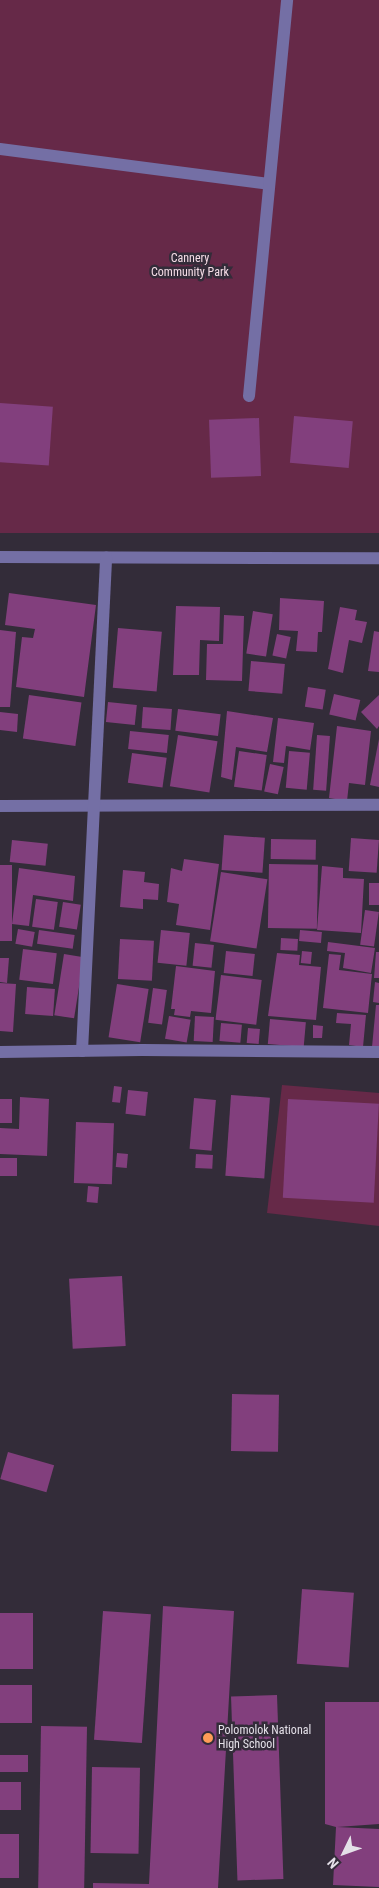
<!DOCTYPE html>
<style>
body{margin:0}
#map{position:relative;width:379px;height:1888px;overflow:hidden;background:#332c39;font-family:"Roboto Condensed",sans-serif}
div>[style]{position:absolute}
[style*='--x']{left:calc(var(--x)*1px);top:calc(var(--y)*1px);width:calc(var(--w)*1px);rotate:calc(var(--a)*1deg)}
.green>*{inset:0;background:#662948;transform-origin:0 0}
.building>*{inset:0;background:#823f7d;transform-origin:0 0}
.minor>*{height:12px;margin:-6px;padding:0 6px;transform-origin:6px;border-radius:6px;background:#746fa5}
.dots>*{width:14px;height:14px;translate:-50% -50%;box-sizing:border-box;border:2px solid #332c39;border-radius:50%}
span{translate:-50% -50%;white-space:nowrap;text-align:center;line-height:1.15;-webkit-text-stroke:5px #332c39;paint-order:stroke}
.park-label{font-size:12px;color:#f5dce6}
.poi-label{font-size:12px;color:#e4e0e8}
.left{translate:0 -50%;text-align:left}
.north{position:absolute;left:319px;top:1828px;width:50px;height:50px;-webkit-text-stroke:4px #332c39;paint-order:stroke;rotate:228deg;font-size:14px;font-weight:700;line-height:20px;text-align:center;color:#e4e0e8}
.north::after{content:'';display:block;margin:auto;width:18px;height:22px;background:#e4e0e8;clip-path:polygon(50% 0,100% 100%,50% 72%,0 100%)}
</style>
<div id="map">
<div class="green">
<i style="left:0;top:0;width:379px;height:533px"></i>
<i style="clip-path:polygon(282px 1085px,379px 1093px,379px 1226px,267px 1213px)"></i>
</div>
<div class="building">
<i style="left:0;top:403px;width:53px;height:59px;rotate:4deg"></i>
<i style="left:294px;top:416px;width:59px;height:47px;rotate:5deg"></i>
<i style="left:259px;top:418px;width:58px;height:50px;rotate:88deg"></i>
<i style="clip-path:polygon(9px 593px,96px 605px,84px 697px,16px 687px,22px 637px,33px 638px,35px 629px,5px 625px)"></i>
<i style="clip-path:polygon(280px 598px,324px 601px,322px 632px,318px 632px,317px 652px,296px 651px,298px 631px,279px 630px)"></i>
<i style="clip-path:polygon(176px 606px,220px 607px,219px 641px,200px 640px,199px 675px,173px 675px)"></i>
<i style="clip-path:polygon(340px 607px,357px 610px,355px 620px,367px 622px,362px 643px,349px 640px,343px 673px,328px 669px)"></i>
<i style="left:253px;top:611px;width:20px;height:43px;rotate:9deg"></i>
<i style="clip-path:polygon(224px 615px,244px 616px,242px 681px,206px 680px,207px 644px,223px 644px)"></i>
<i style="left:118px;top:628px;width:44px;height:60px;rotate:5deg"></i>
<i style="clip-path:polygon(0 630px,16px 632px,10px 707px,0 707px)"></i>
<i style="clip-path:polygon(374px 631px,379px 632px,379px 672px,368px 671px)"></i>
<i style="left:277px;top:634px;width:14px;height:22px;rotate:12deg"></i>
<i style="left:251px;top:661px;width:34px;height:30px;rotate:5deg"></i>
<i style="left:308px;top:687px;width:18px;height:20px;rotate:9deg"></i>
<i style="left:334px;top:694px;width:27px;height:21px;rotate:13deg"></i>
<i style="left:29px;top:695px;width:53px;height:44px;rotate:8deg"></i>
<i style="clip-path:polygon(379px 695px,379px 726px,377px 729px,361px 712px)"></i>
<i style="left:108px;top:702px;width:29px;height:20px;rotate:6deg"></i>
<i style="left:143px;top:707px;width:29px;height:21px;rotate:4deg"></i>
<i style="left:178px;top:709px;width:43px;height:22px;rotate:7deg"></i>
<i style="clip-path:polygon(227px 711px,273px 718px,267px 752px,236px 747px,232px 780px,221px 777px)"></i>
<i style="clip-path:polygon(0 712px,18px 714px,17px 732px,0 730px)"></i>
<i style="clip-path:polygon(278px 718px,314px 723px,310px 750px,286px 746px,284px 763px,273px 762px)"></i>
<i style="clip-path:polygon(337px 726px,371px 731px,365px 785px,349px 783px,347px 801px,329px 798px)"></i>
<i style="left:130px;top:731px;width:39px;height:18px;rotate:6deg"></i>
<i style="left:178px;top:735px;width:40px;height:52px;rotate:9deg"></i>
<i style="left:317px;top:735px;width:13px;height:55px;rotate:4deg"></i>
<i style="clip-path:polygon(379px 739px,379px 787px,370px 785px)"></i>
<i style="left:239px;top:751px;width:28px;height:36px;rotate:8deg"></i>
<i style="left:289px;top:751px;width:21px;height:37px;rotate:5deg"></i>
<i style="left:132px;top:753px;width:35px;height:30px;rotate:8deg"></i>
<i style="left:270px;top:764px;width:14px;height:28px;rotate:12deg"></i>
<i style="left:224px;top:835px;width:41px;height:35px;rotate:4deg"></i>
<i style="left:351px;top:838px;width:28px;height:33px;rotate:4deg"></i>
<i style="left:271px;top:839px;width:45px;height:20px;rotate:1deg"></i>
<i style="left:12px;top:840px;width:36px;height:22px;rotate:6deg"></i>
<i style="clip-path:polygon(184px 859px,219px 864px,210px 930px,176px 925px,179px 904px,167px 902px,171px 868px,182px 871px)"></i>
<i style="left:269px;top:864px;width:49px;height:64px;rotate:1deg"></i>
<i style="left:0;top:865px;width:12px;height:76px"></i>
<i style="clip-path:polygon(322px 866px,343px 868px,343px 878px,364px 879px,361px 933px,317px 930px)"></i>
<i style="clip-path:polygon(19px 868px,75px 876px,73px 901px,33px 895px,29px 926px,12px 924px)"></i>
<i style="clip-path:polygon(123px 870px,145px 872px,144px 882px,159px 884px,158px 900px,143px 899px,143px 909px,120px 907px)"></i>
<i style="left:221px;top:872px;width:47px;height:70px;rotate:9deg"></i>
<i style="left:369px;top:883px;width:10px;height:22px"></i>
<i style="left:36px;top:899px;width:22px;height:28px;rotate:8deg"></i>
<i style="left:63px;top:902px;width:18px;height:25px;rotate:9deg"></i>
<i style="left:365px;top:910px;width:14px;height:35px;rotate:8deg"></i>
<i style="left:18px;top:929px;width:17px;height:15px;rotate:10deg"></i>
<i style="left:39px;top:930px;width:36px;height:14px;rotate:8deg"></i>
<i style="left:161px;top:930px;width:29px;height:33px;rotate:6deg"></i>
<i style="left:300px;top:930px;width:22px;height:11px;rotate:5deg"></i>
<i style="left:281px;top:938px;width:17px;height:12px;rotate:3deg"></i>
<i style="left:120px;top:939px;width:34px;height:40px;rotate:3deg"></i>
<i style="clip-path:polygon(328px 942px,375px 948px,371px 973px,343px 968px,345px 953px,327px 951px)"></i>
<i style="left:195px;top:943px;width:19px;height:23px;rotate:6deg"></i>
<i style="left:23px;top:949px;width:34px;height:31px;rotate:7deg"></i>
<i style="left:226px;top:951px;width:29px;height:22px;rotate:6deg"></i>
<i style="left:302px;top:951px;width:10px;height:12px;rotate:6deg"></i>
<i style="clip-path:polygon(376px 952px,379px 952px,379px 978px,374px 978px)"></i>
<i style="clip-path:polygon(277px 953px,300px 955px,299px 965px,321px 967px,316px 1020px,268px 1016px)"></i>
<i style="left:64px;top:954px;width:20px;height:62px;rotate:9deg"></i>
<i style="clip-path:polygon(329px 954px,341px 955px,339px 970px,372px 974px,368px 1013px,323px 1008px)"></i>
<i style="clip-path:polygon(0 958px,9px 958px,7px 983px,0 982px)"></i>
<i style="clip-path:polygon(176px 966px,215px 971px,211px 1013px,191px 1011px,190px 1017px,174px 1015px,175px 1009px,171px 1009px)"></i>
<i style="left:221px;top:975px;width:41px;height:45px;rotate:7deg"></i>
<i style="clip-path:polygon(375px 982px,379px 983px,379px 1003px,373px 1002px)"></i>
<i style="clip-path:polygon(0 983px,16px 984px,13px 1032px,0 1031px)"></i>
<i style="left:117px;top:984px;width:32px;height:54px;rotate:9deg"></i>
<i style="left:27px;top:987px;width:28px;height:27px;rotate:4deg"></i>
<i style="left:153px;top:988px;width:14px;height:35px;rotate:8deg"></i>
<i style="clip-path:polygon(376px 1005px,379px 1005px,379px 1048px,372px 1047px)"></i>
<i style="clip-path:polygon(337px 1013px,366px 1015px,363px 1047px,349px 1045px,351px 1024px,336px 1023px)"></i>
<i style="left:169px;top:1016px;width:22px;height:23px;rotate:10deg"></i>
<i style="left:195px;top:1016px;width:19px;height:25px;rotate:3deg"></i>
<i style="left:270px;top:1019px;width:36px;height:25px;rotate:5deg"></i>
<i style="left:221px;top:1023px;width:21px;height:18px;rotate:5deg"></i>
<i style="clip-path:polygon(313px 1025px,323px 1026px,322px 1038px,313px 1038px)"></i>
<i style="left:248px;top:1028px;width:12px;height:15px;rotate:5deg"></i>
<i style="left:114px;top:1086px;width:8px;height:16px;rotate:7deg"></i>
<i style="left:128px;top:1090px;width:20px;height:24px;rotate:6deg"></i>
<i style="left:231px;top:1095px;width:39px;height:81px;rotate:4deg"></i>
<i style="clip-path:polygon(20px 1097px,49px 1099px,47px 1156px,0 1154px,0 1128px,19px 1129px)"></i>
<i style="left:194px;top:1098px;width:22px;height:51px;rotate:5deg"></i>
<i style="left:0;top:1099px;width:12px;height:24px"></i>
<i style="left:288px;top:1099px;width:91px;height:99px;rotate:3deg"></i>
<i style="left:76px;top:1122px;width:38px;height:61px;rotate:2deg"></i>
<i style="left:117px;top:1153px;width:11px;height:14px;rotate:5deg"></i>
<i style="left:196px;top:1154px;width:17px;height:14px;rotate:3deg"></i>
<i style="left:0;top:1158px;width:17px;height:18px"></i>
<i style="left:88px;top:1186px;width:11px;height:16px;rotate:5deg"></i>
<i style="left:122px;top:1276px;width:70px;height:53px;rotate:87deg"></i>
<i style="left:232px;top:1394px;width:47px;height:57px;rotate:1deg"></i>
<i style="left:8px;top:1452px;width:48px;height:28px;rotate:16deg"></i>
<i style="left:302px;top:1589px;width:52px;height:75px;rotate:4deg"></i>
<i style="clip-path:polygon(163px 1606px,234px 1611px,218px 1888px,93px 1888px,93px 1883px,149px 1884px)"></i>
<i style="left:103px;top:1611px;width:48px;height:129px;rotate:4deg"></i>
<i style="left:0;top:1613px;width:33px;height:56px"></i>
<i style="left:0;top:1685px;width:32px;height:38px"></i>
<i style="left:277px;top:1695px;width:184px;height:46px;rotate:88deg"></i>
<i style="clip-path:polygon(325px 1702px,379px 1702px,379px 1824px,337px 1827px,379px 1829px,379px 1887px,333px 1885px,336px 1827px,325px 1824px)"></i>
<i style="left:41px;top:1726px;width:46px;height:162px;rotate:1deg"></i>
<i style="left:0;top:1755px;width:28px;height:17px"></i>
<i style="left:92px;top:1767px;width:48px;height:86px;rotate:1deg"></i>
<i style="left:0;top:1782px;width:21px;height:28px"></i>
<i style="left:0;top:1834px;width:19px;height:44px"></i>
</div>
<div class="minor">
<i style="--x:0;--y:149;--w:271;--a:7.4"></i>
<i style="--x:249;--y:396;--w:398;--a:-84.5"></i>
<i style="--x:0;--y:557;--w:379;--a:0.2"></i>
<i style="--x:0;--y:806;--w:379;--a:-0.2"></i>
<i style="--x:82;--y:1051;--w:494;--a:-87.2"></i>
<i style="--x:0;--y:1052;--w:142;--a:-0.8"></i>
<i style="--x:142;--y:1050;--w:237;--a:0.5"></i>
</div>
<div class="dots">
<i style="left:208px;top:1738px;background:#fe9c57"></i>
</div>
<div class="park-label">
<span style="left:190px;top:266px">Cannery<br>Community Park</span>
</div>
<div class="poi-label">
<span class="left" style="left:218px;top:1738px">Polomolok National<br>High School</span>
</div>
<div class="north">N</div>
</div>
